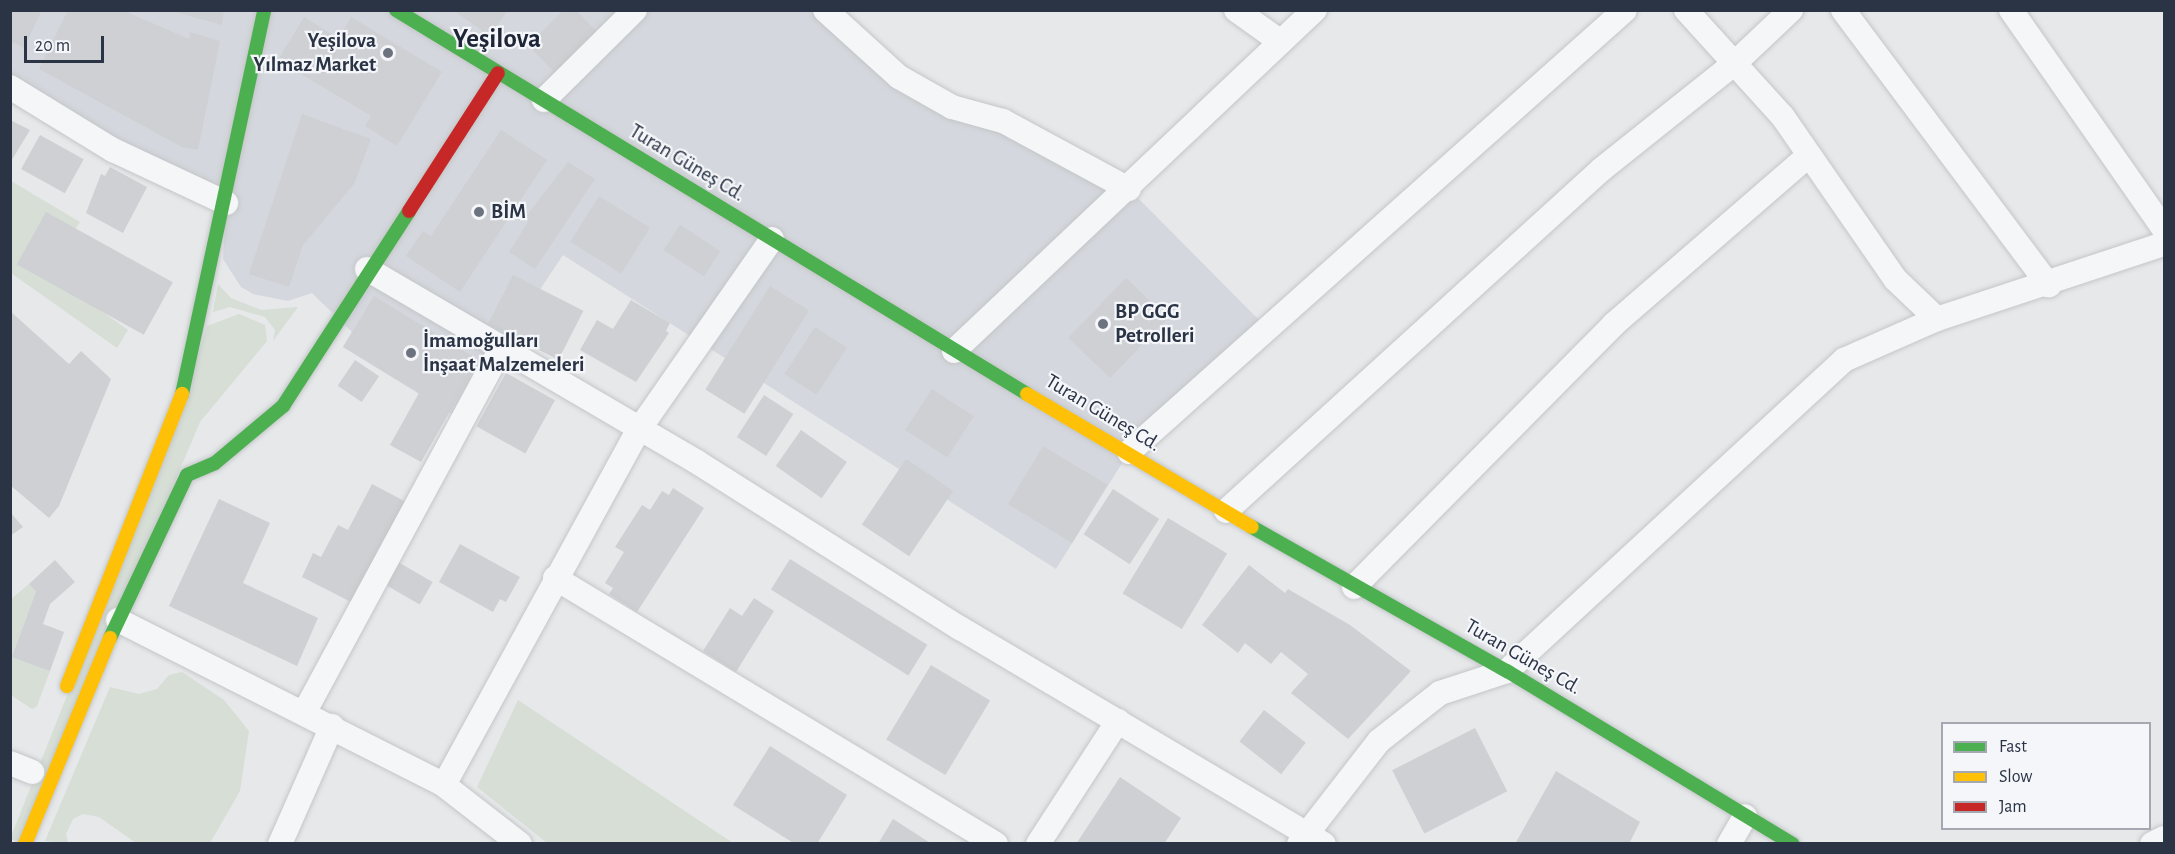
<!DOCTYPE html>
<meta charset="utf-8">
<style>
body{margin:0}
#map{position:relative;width:2175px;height:854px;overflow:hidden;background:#e6e8ea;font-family:"Alegreya Sans",sans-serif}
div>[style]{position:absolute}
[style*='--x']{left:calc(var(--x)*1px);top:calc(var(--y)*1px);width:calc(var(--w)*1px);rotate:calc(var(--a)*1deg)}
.built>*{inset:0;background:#d4d7dd}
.green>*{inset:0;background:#d6ded6}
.building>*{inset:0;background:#ced0d3;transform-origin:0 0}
.roads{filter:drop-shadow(0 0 2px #c4c6c8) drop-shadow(0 0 2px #c4c6c8)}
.street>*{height:24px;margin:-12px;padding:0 12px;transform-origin:12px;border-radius:12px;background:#f5f6f7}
.fast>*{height:14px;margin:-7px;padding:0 7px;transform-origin:7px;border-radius:7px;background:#4caf50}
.slow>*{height:14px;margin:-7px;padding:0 7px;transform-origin:7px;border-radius:7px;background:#ffc107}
.jam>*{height:14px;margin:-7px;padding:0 7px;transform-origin:7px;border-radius:7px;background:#c62828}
.dots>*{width:16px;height:16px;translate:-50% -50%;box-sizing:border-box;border:3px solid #f4f6f9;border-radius:50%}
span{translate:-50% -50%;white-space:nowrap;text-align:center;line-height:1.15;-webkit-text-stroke:4.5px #f4f6f9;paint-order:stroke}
.poi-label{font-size:21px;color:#2b3445;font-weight:700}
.right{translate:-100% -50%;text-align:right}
.left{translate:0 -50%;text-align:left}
.street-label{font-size:21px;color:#2b3445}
.district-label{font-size:27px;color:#1d2536;font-weight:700}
.frame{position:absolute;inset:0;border:12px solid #2b3445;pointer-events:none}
.legend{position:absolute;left:1941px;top:722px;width:210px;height:108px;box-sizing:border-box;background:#f4f6f9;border:2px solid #a4a8b1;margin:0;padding:8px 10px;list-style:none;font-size:18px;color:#2b3445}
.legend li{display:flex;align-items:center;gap:12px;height:30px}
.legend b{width:30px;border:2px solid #a4a8b1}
.scale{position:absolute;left:24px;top:36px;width:80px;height:27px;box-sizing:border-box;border:3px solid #2b3445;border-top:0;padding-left:8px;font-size:18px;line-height:21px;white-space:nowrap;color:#2b3445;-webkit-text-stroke:4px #f4f6f9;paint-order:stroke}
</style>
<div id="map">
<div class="built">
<i style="clip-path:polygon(10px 11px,825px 11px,899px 77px,1129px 189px,1268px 329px,1129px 452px,1056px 569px,563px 255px,501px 348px,463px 421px,343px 347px,352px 332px,312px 293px,288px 301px,253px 294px,241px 287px,223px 259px,226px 202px,11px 87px)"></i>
</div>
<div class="green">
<i style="clip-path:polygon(11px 181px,80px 222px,47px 272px,128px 330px,117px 348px,11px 273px)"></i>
<i style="clip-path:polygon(218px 284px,231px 298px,261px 310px,298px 307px,273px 341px,275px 330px,265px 317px,230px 307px,213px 312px)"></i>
<i style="clip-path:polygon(239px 314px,265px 325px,267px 341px,200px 422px,22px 843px,10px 839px,181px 409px,207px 326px)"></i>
<i style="clip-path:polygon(29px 584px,36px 592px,50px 671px,37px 706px,32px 709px,11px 695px,10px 600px)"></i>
<i style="clip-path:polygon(182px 672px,224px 700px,249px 731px,240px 791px,210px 843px,136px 843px,99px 817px,83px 814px,73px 819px,66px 834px,68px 843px,45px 841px,110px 687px,139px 694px,157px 689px,169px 675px)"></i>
<i style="clip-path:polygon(518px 700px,733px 843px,547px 843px,477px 787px)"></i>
</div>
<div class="building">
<i style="clip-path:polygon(10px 10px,42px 10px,24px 48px,10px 41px)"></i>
<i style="clip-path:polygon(68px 10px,122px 10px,189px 39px,190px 32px,220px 41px,198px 150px,182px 147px,39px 69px)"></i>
<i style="clip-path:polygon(168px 10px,224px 10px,222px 25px)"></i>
<i style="clip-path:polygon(453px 10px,508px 10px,490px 36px)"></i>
<i style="clip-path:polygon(558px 10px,576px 10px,600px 35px,558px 76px,528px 45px,561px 13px)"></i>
<i style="clip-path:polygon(304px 17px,339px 39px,351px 17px,442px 72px,397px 146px,365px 126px,371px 116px,278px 60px)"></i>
<i style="clip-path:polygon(302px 114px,371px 139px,354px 184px,303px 245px,289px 287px,249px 274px)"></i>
<i style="clip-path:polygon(10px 120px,30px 130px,10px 163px)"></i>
<i style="clip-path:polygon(501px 130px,547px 160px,460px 292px,406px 256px,423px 231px,431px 236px)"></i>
<i style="left:40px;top:135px;width:50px;height:39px;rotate:29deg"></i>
<i style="clip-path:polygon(568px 162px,595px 179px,535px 269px,509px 252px,528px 222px,524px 219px)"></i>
<i style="clip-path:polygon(110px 167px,147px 187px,123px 233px,86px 213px,101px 174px,105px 176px)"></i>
<i style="left:599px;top:196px;width:60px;height:54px;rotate:32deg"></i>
<i style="left:46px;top:212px;width:145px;height:60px;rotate:29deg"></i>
<i style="left:680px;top:225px;width:48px;height:30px;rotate:33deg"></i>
<i style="left:513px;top:275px;width:79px;height:55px;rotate:27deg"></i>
<i style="left:1126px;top:278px;width:58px;height:83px;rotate:44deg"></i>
<i style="left:770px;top:286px;width:46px;height:122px;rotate:32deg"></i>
<i style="clip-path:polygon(374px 296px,479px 360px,421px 462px,390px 445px,419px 393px,343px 347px)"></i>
<i style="clip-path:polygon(631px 300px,670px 323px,666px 331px,669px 333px,636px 382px,580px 350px,597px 320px,613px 329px)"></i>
<i style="clip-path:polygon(10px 311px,69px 364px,81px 351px,111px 379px,59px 506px,49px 518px,10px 485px)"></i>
<i style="left:815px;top:327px;width:38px;height:56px;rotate:33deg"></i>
<i style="left:355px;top:360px;width:29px;height:31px;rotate:34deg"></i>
<i style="left:506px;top:373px;width:56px;height:61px;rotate:29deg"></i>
<i style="left:932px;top:389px;width:50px;height:49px;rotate:33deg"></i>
<i style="left:764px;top:395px;width:35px;height:50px;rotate:33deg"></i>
<i style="left:801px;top:430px;width:56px;height:44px;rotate:35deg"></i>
<i style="left:1043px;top:446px;width:75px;height:68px;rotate:31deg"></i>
<i style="left:906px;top:459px;width:57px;height:79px;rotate:34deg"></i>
<i style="clip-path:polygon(372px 484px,408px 503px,355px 604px,302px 577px,313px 553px,321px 557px,338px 525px,348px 530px)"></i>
<i style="clip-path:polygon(673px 488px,704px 508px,637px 612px,609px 594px,613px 588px,605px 583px,624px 552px,615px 547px,642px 505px,650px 510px,662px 491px,669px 495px)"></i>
<i style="left:1113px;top:489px;width:55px;height:54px;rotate:33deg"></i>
<i style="clip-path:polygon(219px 499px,270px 523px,243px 583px,318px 618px,297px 666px,169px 606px)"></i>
<i style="clip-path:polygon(10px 512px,23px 527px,10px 536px)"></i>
<i style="left:1168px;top:518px;width:69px;height:88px;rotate:31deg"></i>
<i style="clip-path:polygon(460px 544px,520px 577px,506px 602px,500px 599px,493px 612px,439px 582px)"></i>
<i style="left:790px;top:559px;width:162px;height:36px;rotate:32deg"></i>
<i style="clip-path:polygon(55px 560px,75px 582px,50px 604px,43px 624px,64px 632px,50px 671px,12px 657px,36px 592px,29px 584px)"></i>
<i style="left:398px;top:562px;width:40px;height:26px;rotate:30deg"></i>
<i style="clip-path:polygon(1249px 565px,1285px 593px,1288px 589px,1350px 625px,1411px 671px,1348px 739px,1291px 693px,1308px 674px,1281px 652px,1271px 664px,1245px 643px,1238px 653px,1202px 625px)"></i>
<i style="clip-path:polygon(754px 598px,774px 611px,736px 672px,703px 651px,730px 608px,742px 616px)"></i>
<i style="left:931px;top:665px;width:69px;height:87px;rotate:31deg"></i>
<i style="left:1264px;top:710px;width:53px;height:40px;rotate:38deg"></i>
<i style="left:1475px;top:728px;width:71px;height:93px;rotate:63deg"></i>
<i style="clip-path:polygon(770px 746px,847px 795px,817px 844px,795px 844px,733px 805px)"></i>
<i style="clip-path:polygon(1556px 771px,1640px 822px,1629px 844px,1515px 844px)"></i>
<i style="clip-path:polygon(1120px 777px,1181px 818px,1164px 844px,1076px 844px)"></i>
<i style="clip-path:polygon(893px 819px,932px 844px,878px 844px)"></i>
</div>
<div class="roads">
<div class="street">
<i style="--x:825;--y:10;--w:100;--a:42.2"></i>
<i style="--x:899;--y:77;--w:61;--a:29.5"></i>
<i style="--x:952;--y:107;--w:53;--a:15.4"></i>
<i style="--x:1003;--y:121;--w:143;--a:28.4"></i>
<i style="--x:1236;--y:10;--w:55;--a:35.4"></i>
<i style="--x:1686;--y:10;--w:144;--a:47.8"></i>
<i style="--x:1783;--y:117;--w:197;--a:55.3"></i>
<i style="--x:1895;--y:279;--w:58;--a:43.6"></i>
<i style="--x:1843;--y:10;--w:344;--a:53.2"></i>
<i style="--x:2011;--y:10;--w:267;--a:55.1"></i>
<i style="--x:10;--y:87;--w:121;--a:31.5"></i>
<i style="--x:113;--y:150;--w:125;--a:25.1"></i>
<i style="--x:544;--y:100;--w:128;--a:-44.7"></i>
<i style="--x:367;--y:269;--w:382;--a:30.3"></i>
<i style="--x:697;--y:462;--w:311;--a:32.3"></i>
<i style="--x:960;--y:628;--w:423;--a:30.7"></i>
<i style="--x:954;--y:351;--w:497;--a:-43.4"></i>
<i style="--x:1129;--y:452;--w:664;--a:-41.71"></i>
<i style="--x:1226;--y:511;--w:508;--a:-42.29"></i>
<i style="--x:1602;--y:169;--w:171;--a:-38.6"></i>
<i style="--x:1736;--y:62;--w:76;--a:-43.4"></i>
<i style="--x:555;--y:578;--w:515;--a:31.1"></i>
<i style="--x:1354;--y:587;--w:370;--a:-45.3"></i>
<i style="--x:1614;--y:324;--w:258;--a:-40.9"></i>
<i style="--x:118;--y:620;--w:365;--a:26.8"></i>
<i style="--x:444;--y:785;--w:96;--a:37.8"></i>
<i style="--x:304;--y:713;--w:415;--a:-61.6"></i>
<i style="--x:10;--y:763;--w:24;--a:22"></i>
<i style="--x:444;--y:785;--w:404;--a:-61.3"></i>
<i style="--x:638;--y:431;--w:234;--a:-55.1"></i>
<i style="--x:280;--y:844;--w:129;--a:-66.2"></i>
<i style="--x:1038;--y:844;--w:147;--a:-57"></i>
<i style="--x:1299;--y:844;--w:130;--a:-52.2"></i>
<i style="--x:1379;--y:741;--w:78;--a:-38.2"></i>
<i style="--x:1440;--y:693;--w:71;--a:-18.2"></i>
<i style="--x:1507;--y:671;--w:459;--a:-42.7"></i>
<i style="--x:1844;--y:360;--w:102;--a:-23.8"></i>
<i style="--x:1937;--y:319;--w:239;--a:-18.3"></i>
<i style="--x:1729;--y:844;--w:32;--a:-60"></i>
<i style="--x:2152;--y:844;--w:13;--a:-27"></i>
</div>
<div class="fast">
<i style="--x:396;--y:10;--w:739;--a:31.32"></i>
<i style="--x:182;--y:394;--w:393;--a:-77.9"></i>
<i style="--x:1252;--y:527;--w:293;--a:29.5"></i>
<i style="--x:1507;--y:671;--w:334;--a:31.2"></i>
<i style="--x:110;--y:638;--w:180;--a:-64.7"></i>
<i style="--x:187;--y:475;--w:30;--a:-23"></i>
<i style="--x:215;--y:463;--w:89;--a:-40"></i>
<i style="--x:283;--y:406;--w:232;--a:-57.1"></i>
</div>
<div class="slow">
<i style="--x:1027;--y:394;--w:261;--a:30.6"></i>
<i style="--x:67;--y:686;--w:314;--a:-68.5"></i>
<i style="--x:25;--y:844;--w:223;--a:-67.6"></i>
</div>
<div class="jam">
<i style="--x:409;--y:211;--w:164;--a:-57.2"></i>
</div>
</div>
<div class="dots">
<i style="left:388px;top:53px;background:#6c737f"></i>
<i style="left:479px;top:212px;background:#6c737f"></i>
<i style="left:1103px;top:324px;background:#6c737f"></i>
<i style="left:411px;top:353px;background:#6c737f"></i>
</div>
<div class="poi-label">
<span class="right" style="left:376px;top:53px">Yeşilova<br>Yılmaz Market</span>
<span class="left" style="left:491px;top:212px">BİM</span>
<span class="left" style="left:1115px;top:324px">BP GGG<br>Petrolleri</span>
<span class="left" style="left:423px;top:353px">İmamoğulları<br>İnşaat Malzemeleri</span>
</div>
<div class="street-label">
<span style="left:687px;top:163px;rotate:31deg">Turan Güneş Cd.</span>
<span style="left:1103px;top:413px;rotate:31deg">Turan Güneş Cd.</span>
<span style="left:1523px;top:657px;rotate:30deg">Turan Güneş Cd.</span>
</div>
<div class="district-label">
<span style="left:497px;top:39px">Yeşilova</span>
</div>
<div class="frame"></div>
<ul class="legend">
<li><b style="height:8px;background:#4caf50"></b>Fast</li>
<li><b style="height:8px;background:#ffc107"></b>Slow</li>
<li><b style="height:8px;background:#c62828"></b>Jam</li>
</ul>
<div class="scale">20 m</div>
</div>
